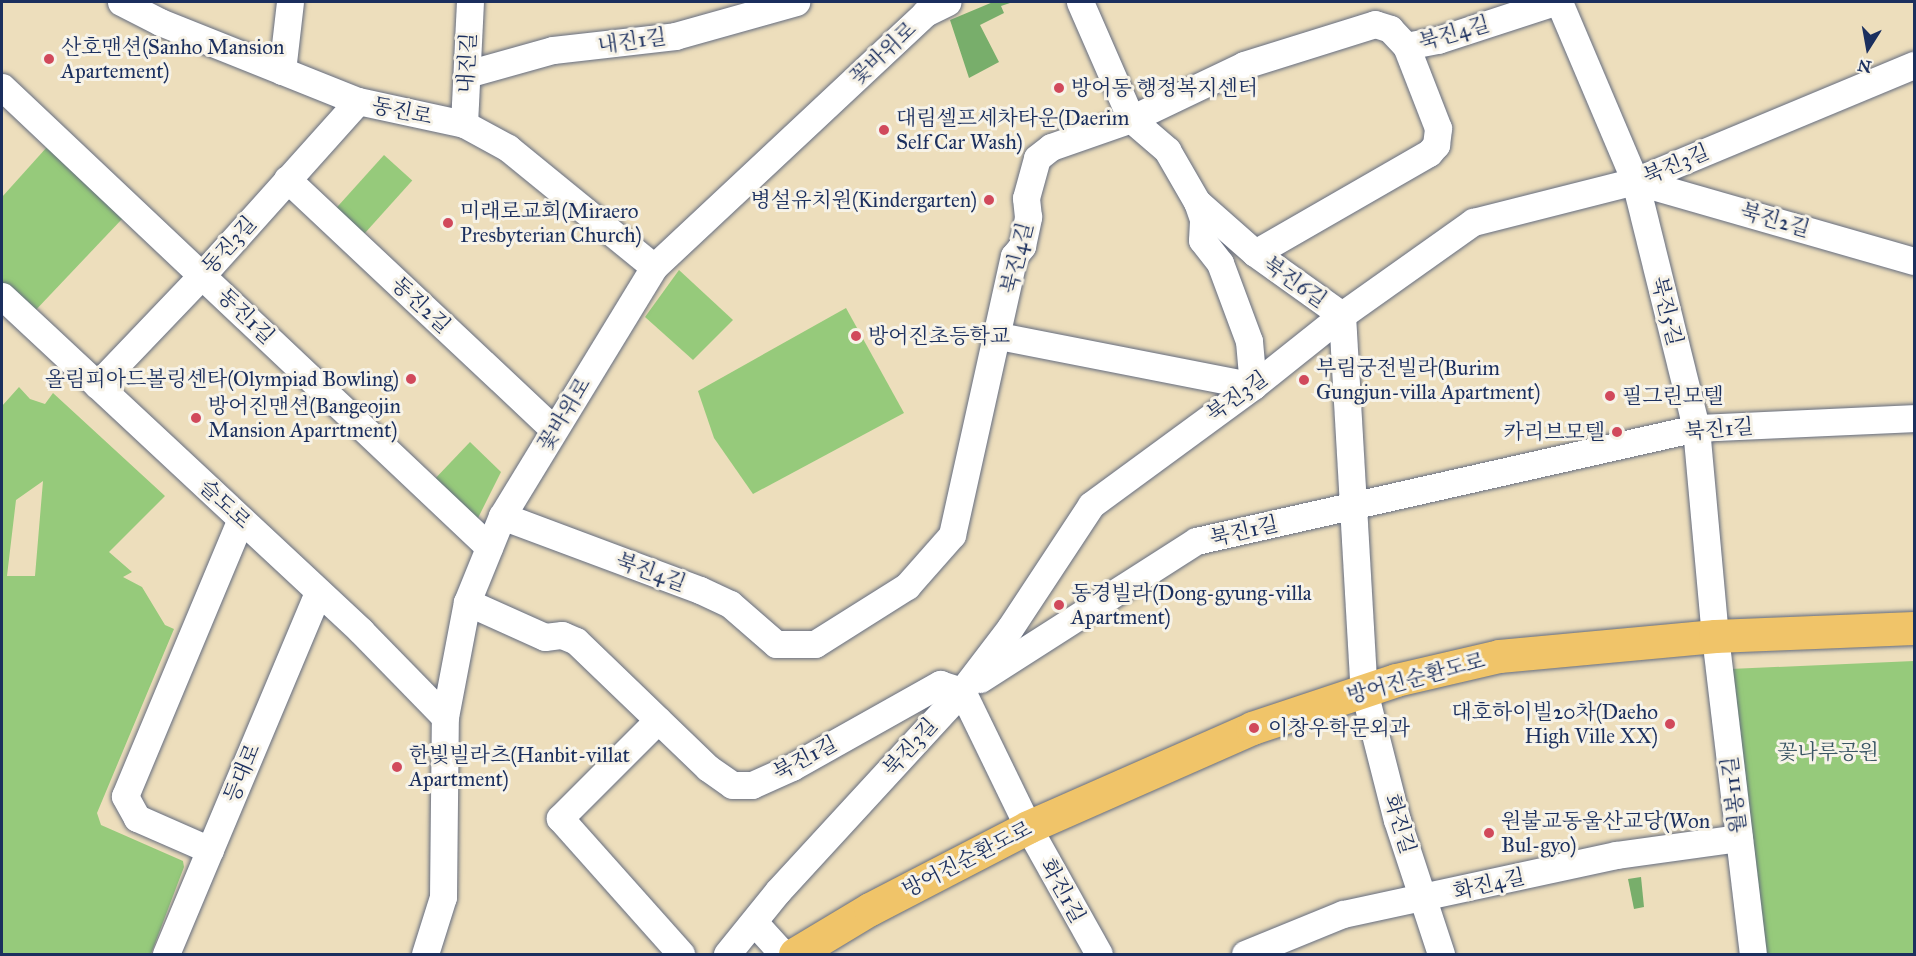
<!DOCTYPE html>
<meta charset="utf-8">
<style>
body{margin:0}
#map{position:relative;width:1916px;height:956px;overflow:hidden;background:#eddebc;font-family:"IM FELL Great Primer","Noto Serif KR",serif}
div>[style]{position:absolute}
[style*='--x']{left:calc(var(--x)*1px);top:calc(var(--y)*1px);width:calc(var(--w)*1px);rotate:calc(var(--a)*1deg)}
.green>*{inset:0;background:#96ca7b;transform-origin:0 0}
.forest>*{inset:0;background:#78ae6b}
.roads{filter:drop-shadow(0 0 2px #646c7f) drop-shadow(0 0 2px #646c7f)}
.minor>*{height:27px;margin:-13.5px;padding:0 13.5px;transform-origin:13.5px;border-radius:13.5px;background:#fff}
.major>*{height:33px;margin:-16.5px;padding:0 16.5px;transform-origin:16.5px;border-radius:16.5px;background:#f0c469}
.dots>*{width:16px;height:16px;translate:-50% -50%;box-sizing:border-box;border:3px solid #f7f3e8;border-radius:50%}
span{translate:-50% -50%;white-space:nowrap;text-align:center;line-height:1.15;-webkit-text-stroke:6px #f7f3e8;paint-order:stroke}
.street-label{font-size:21px;color:#1b2f5e}
.poi-label{font-size:21px;color:#1b2f5e}
.left{translate:0 -50%;text-align:left}
.right{translate:-100% -50%;text-align:right}
.park-label{font-size:21px;color:#3a5665}
.frame{position:absolute;inset:0;border:3px solid #1b2f5e;pointer-events:none}
.north{position:absolute;left:1838px;top:18px;width:60px;height:60px;-webkit-text-stroke:4px #f7f3e8;paint-order:stroke;rotate:191deg;font-size:16px;font-weight:700;line-height:24px;text-align:center;color:#1b2f5e}
.north::after{content:'';display:block;margin:auto;width:21px;height:27px;background:#1b2f5e;clip-path:polygon(50% 0,100% 100%,50% 72%,0 100%)}
</style>
<div id="map">
<div class="green">
<i style="clip-path:polygon(47px 147px,123px 218px,32px 314px,2px 286px,2px 197px)"></i>
<i style="left:384px;top:155px;width:38px;height:74px;rotate:42deg"></i>
<i style="clip-path:polygon(679px 270px,733px 320px,693px 360px,645px 317px)"></i>
<i style="clip-path:polygon(846px 308px,904px 413px,753px 494px,714px 438px,698px 391px)"></i>
<i style="clip-path:polygon(evenodd,19px 387px,30px 399px,45px 404px,53px 393px,165px 496px,109px 552px,132px 572px,123px 577px,142px 587px,165px 625px,174px 629px,97px 813px,101px 825px,183px 861px,184px 867px,151px 954px,2px 954px,2px 406px,19px 387px,43px 481px,35px 576px,7px 576px,16px 500px,43px 481px)"></i>
<i style="clip-path:polygon(470px 442px,501px 472px,475px 524px,430px 484px)"></i>
<i style="clip-path:polygon(1914px 661px,1914px 954px,1765px 954px,1730px 669px)"></i>
</div>
<div class="forest">
<i style="clip-path:polygon(993px 2px,1013px 2px,1001px 6px,1004px 13px,980px 25px,999px 62px,969px 78px,950px 20px)"></i>
<i style="clip-path:polygon(1641px 877px,1644px 907px,1634px 909px,1628px 879px)"></i>
</div>
<div class="roads">
<div class="minor">
<i style="--x:121;--y:2;--w:44;--a:27.1"></i>
<i style="--x:160;--y:22;--w:213;--a:21.8"></i>
<i style="--x:358;--y:101;--w:108;--a:12.2"></i>
<i style="--x:464;--y:124;--w:50;--a:28.6"></i>
<i style="--x:508;--y:148;--w:188;--a:39.2"></i>
<i style="--x:1080;--y:2;--w:128;--a:66.4"></i>
<i style="--x:1131;--y:119;--w:48;--a:40.7"></i>
<i style="--x:1167;--y:150;--w:60;--a:60"></i>
<i style="--x:1197;--y:202;--w:77;--a:41.3"></i>
<i style="--x:1255;--y:253;--w:107;--a:35.5"></i>
<i style="--x:1342;--y:315;--w:377;--a:86.7"></i>
<i style="--x:1364;--y:691;--w:133;--a:75.7"></i>
<i style="--x:1397;--y:820;--w:141;--a:71.8"></i>
<i style="--x:1559;--y:2;--w:194;--a:67"></i>
<i style="--x:1635;--y:181;--w:254;--a:76.1"></i>
<i style="--x:1696;--y:428;--w:209;--a:84.8"></i>
<i style="--x:1715;--y:636;--w:320;--a:83.2"></i>
<i style="--x:282;--y:71;--w:69;--a:-83.4"></i>
<i style="--x:467;--y:74;--w:89;--a:-15.6"></i>
<i style="--x:553;--y:50;--w:123;--a:-6.5"></i>
<i style="--x:675;--y:36;--w:126;--a:-15.7"></i>
<i style="--x:2;--y:87;--w:670;--a:43.37"></i>
<i style="--x:464;--y:124;--w:122;--a:-87.2"></i>
<i style="--x:287;--y:179;--w:366;--a:43.2"></i>
<i style="--x:1635;--y:181;--w:290;--a:16"></i>
<i style="--x:1255;--y:253;--w:201;--a:-29.9"></i>
<i style="--x:1429;--y:153;--w:11;--a:-49"></i>
<i style="--x:1436;--y:145;--w:17;--a:-83"></i>
<i style="--x:1438;--y:128;--w:88;--a:-111.3"></i>
<i style="--x:2;--y:296;--w:491;--a:43"></i>
<i style="--x:361;--y:631;--w:120;--a:45.7"></i>
<i style="--x:999;--y:336;--w:259;--a:11.1"></i>
<i style="--x:1253;--y:386;--w:45;--a:-95.1"></i>
<i style="--x:1249;--y:341;--w:83;--a:-110.4"></i>
<i style="--x:1220;--y:263;--w:29;--a:-128"></i>
<i style="--x:1202;--y:240;--w:21;--a:-87"></i>
<i style="--x:1203;--y:219;--w:18;--a:-109"></i>
<i style="--x:97;--y:385;--w:153;--a:-46.3"></i>
<i style="--x:203;--y:274;--w:232;--a:-48.1"></i>
<i style="--x:502;--y:516;--w:211;--a:20.5"></i>
<i style="--x:700;--y:590;--w:33;--a:25"></i>
<i style="--x:730;--y:604;--w:61;--a:41"></i>
<i style="--x:776;--y:644;--w:39;--a:0"></i>
<i style="--x:815;--y:644;--w:109;--a:-32.2"></i>
<i style="--x:907;--y:586;--w:68;--a:-48.6"></i>
<i style="--x:952;--y:535;--w:286;--a:-77.5"></i>
<i style="--x:1014;--y:256;--w:13;--a:-51"></i>
<i style="--x:1022;--y:246;--w:30;--a:-78"></i>
<i style="--x:1028;--y:217;--w:19;--a:-96"></i>
<i style="--x:1026;--y:198;--w:41;--a:-74.6"></i>
<i style="--x:1037;--y:158;--w:18;--a:-38"></i>
<i style="--x:1051;--y:147;--w:85;--a:-19.3"></i>
<i style="--x:1131;--y:119;--w:125;--a:-25.5"></i>
<i style="--x:1244;--y:65;--w:137;--a:-17.4"></i>
<i style="--x:1375;--y:24;--w:16;--a:18"></i>
<i style="--x:1390;--y:29;--w:23;--a:47"></i>
<i style="--x:1406;--y:46;--w:33;--a:-11"></i>
<i style="--x:1438;--y:40;--w:122;--a:-18.1"></i>
<i style="--x:467;--y:602;--w:85;--a:24.2"></i>
<i style="--x:545;--y:637;--w:17;--a:-7"></i>
<i style="--x:562;--y:635;--w:15;--a:23"></i>
<i style="--x:576;--y:641;--w:183;--a:43.9"></i>
<i style="--x:708;--y:768;--w:29;--a:35"></i>
<i style="--x:732;--y:785;--w:20;--a:0"></i>
<i style="--x:752;--y:785;--w:44;--a:-24.2"></i>
<i style="--x:792;--y:767;--w:170;--a:-29.3"></i>
<i style="--x:940;--y:684;--w:23;--a:18"></i>
<i style="--x:980;--y:679;--w:256;--a:-32.6"></i>
<i style="--x:1196;--y:541;--w:513;--a:-12.73"></i>
<i style="--x:1696;--y:428;--w:218;--a:-2.6"></i>
<i style="--x:962;--y:691;--w:151;--a:64.1"></i>
<i style="--x:1028;--y:827;--w:145;--a:60.8"></i>
<i style="--x:658;--y:720;--w:139;--a:135"></i>
<i style="--x:560;--y:818;--w:182;--a:48.3"></i>
<i style="--x:210;--y:850;--w:80;--a:-156.3"></i>
<i style="--x:137;--y:818;--w:25;--a:-119"></i>
<i style="--x:125;--y:796;--w:300;--a:-67.3"></i>
<i style="--x:754;--y:922;--w:43;--a:47.8"></i>
<i style="--x:166;--y:954;--w:393;--a:-67.2"></i>
<i style="--x:425;--y:954;--w:60;--a:-72.5"></i>
<i style="--x:443;--y:897;--w:180;--a:-89.4"></i>
<i style="--x:445;--y:717;--w:117;--a:-79.2"></i>
<i style="--x:467;--y:602;--w:93;--a:-67.9"></i>
<i style="--x:502;--y:516;--w:292;--a:-58.6"></i>
<i style="--x:654;--y:267;--w:371;--a:-43.1"></i>
<i style="--x:925;--y:13;--w:25;--a:-26"></i>
<i style="--x:727;--y:954;--w:81;--a:-51"></i>
<i style="--x:778;--y:891;--w:272;--a:-47.4"></i>
<i style="--x:962;--y:691;--w:79;--a:-52.7"></i>
<i style="--x:1010;--y:628;--w:147;--a:-56.6"></i>
<i style="--x:1091;--y:505;--w:201;--a:-36.3"></i>
<i style="--x:1253;--y:386;--w:114;--a:-38.6"></i>
<i style="--x:1342;--y:315;--w:161;--a:-35.4"></i>
<i style="--x:1473;--y:222;--w:167;--a:-14.2"></i>
<i style="--x:1635;--y:181;--w:302;--a:-22.6"></i>
<i style="--x:1245;--y:954;--w:106;--a:-22.2"></i>
<i style="--x:1343;--y:914;--w:279;--a:-12.2"></i>
<i style="--x:1616;--y:855;--w:124;--a:-7.9"></i>
</div>
<div class="major">
<i style="--x:795;--y:954;--w:87;--a:-31"></i>
<i style="--x:870;--y:909;--w:178;--a:-27.4"></i>
<i style="--x:1028;--y:827;--w:245;--a:-23.8"></i>
<i style="--x:1252;--y:728;--w:152;--a:-18.4"></i>
<i style="--x:1396;--y:680;--w:106;--a:-13.1"></i>
<i style="--x:1499;--y:656;--w:217;--a:-5.3"></i>
<i style="--x:1715;--y:636;--w:199;--a:-2.3"></i>
</div>
</div>
<div class="dots">
<i style="left:49px;top:59px;background:#d1495b"></i>
<i style="left:1059px;top:88px;background:#d1495b"></i>
<i style="left:884px;top:130px;background:#d1495b"></i>
<i style="left:989px;top:200px;background:#d1495b"></i>
<i style="left:448px;top:223px;background:#d1495b"></i>
<i style="left:856px;top:336px;background:#d1495b"></i>
<i style="left:411px;top:379px;background:#d1495b"></i>
<i style="left:1304px;top:380px;background:#d1495b"></i>
<i style="left:1610px;top:396px;background:#d1495b"></i>
<i style="left:196px;top:418px;background:#d1495b"></i>
<i style="left:1617px;top:432px;background:#d1495b"></i>
<i style="left:1059px;top:605px;background:#d1495b"></i>
<i style="left:1670px;top:724px;background:#d1495b"></i>
<i style="left:1254px;top:728px;background:#d1495b"></i>
<i style="left:397px;top:767px;background:#d1495b"></i>
<i style="left:1489px;top:833px;background:#d1495b"></i>
</div>
<div class="street-label">
<span style="left:1454px;top:33px;rotate:-16deg">북진4길</span>
<span style="left:632px;top:41px;rotate:-8deg">내진1길</span>
<span style="left:883px;top:53px;rotate:-43deg">꽃바위로</span>
<span style="left:467px;top:63px;rotate:-87deg">내진길</span>
<span style="left:402px;top:111px;rotate:12deg">동진로</span>
<span style="left:1676px;top:164px;rotate:-23deg">북진3길</span>
<span style="left:1775px;top:220px;rotate:16deg">북진2길</span>
<span style="left:229px;top:245px;rotate:-48deg">동진3길</span>
<span style="left:1017px;top:258px;rotate:-76deg">북진4길</span>
<span style="left:1295px;top:282px;rotate:35deg">북진6길</span>
<span style="left:421px;top:305px;rotate:43deg">동진2길</span>
<span style="left:1667px;top:311px;rotate:76deg">북진5길</span>
<span style="left:246px;top:316px;rotate:44deg">동진1길</span>
<span style="left:1237px;top:396px;rotate:-36deg">북진3길</span>
<span style="left:564px;top:414px;rotate:-59deg">꽃바위로</span>
<span style="left:1719px;top:429px;rotate:-5deg">북진1길</span>
<span style="left:225px;top:504px;rotate:43deg">슬도로</span>
<span style="left:1244px;top:531px;rotate:-13deg">북진1길</span>
<span style="left:651px;top:572px;rotate:20deg">북진4길</span>
<span style="left:1416px;top:678px;rotate:-15deg">방어진순환도로</span>
<span style="left:910px;top:747px;rotate:-48deg">북진3길</span>
<span style="left:805px;top:758px;rotate:-28deg">북진1길</span>
<span style="left:242px;top:773px;rotate:-67deg">등대로</span>
<span style="left:1734px;top:795px;rotate:-97deg">월봉11길</span>
<span style="left:1400px;top:824px;rotate:73deg">화진길</span>
<span style="left:967px;top:859px;rotate:-27deg">방어진순환도로</span>
<span style="left:1489px;top:884px;rotate:-13deg">화진4길</span>
<span style="left:1063px;top:891px;rotate:61deg">화진1길</span>
</div>
<div class="poi-label">
<span class="left" style="left:61px;top:59px">산호맨션(Sanho Mansion<br>Apartement)</span>
<span class="left" style="left:1071px;top:88px">방어동 행정복지센터</span>
<span class="left" style="left:896px;top:130px">대림셀프세차타운(Daerim<br>Self Car Wash)</span>
<span class="right" style="left:977px;top:200px">병설유치원(Kindergarten)</span>
<span class="left" style="left:460px;top:223px">미래로교회(Miraero<br>Presbyterian Church)</span>
<span class="left" style="left:868px;top:336px">방어진초등학교</span>
<span class="left" style="left:1316px;top:380px">부림궁전빌라(Burim<br>Gungjun-villa Apartment)</span>
<span class="right" style="left:399px;top:379px">올림피아드볼링센타(Olympiad Bowling)</span>
<span class="left" style="left:1622px;top:396px">필그린모텔</span>
<span class="left" style="left:208px;top:418px">방어진맨션(Bangeojin<br>Mansion Aparrtment)</span>
<span class="right" style="left:1605px;top:432px">카리브모텔</span>
<span class="left" style="left:1071px;top:605px">동경빌라(Dong-gyung-villa<br>Apartment)</span>
<span class="right" style="left:1658px;top:724px">대호하이빌20차(Daeho<br>High Ville XX)</span>
<span class="left" style="left:1268px;top:728px">이창우학문외과</span>
<span class="left" style="left:409px;top:767px">한빛빌라츠(Hanbit-villat<br>Apartment)</span>
<span class="left" style="left:1501px;top:833px">원불교동울산교당(Won<br>Bul-gyo)</span>
</div>
<div class="park-label">
<span style="left:1828px;top:752px">꽃나루공원</span>
</div>
<div class="frame"></div>
<div class="north">N</div>
</div>
